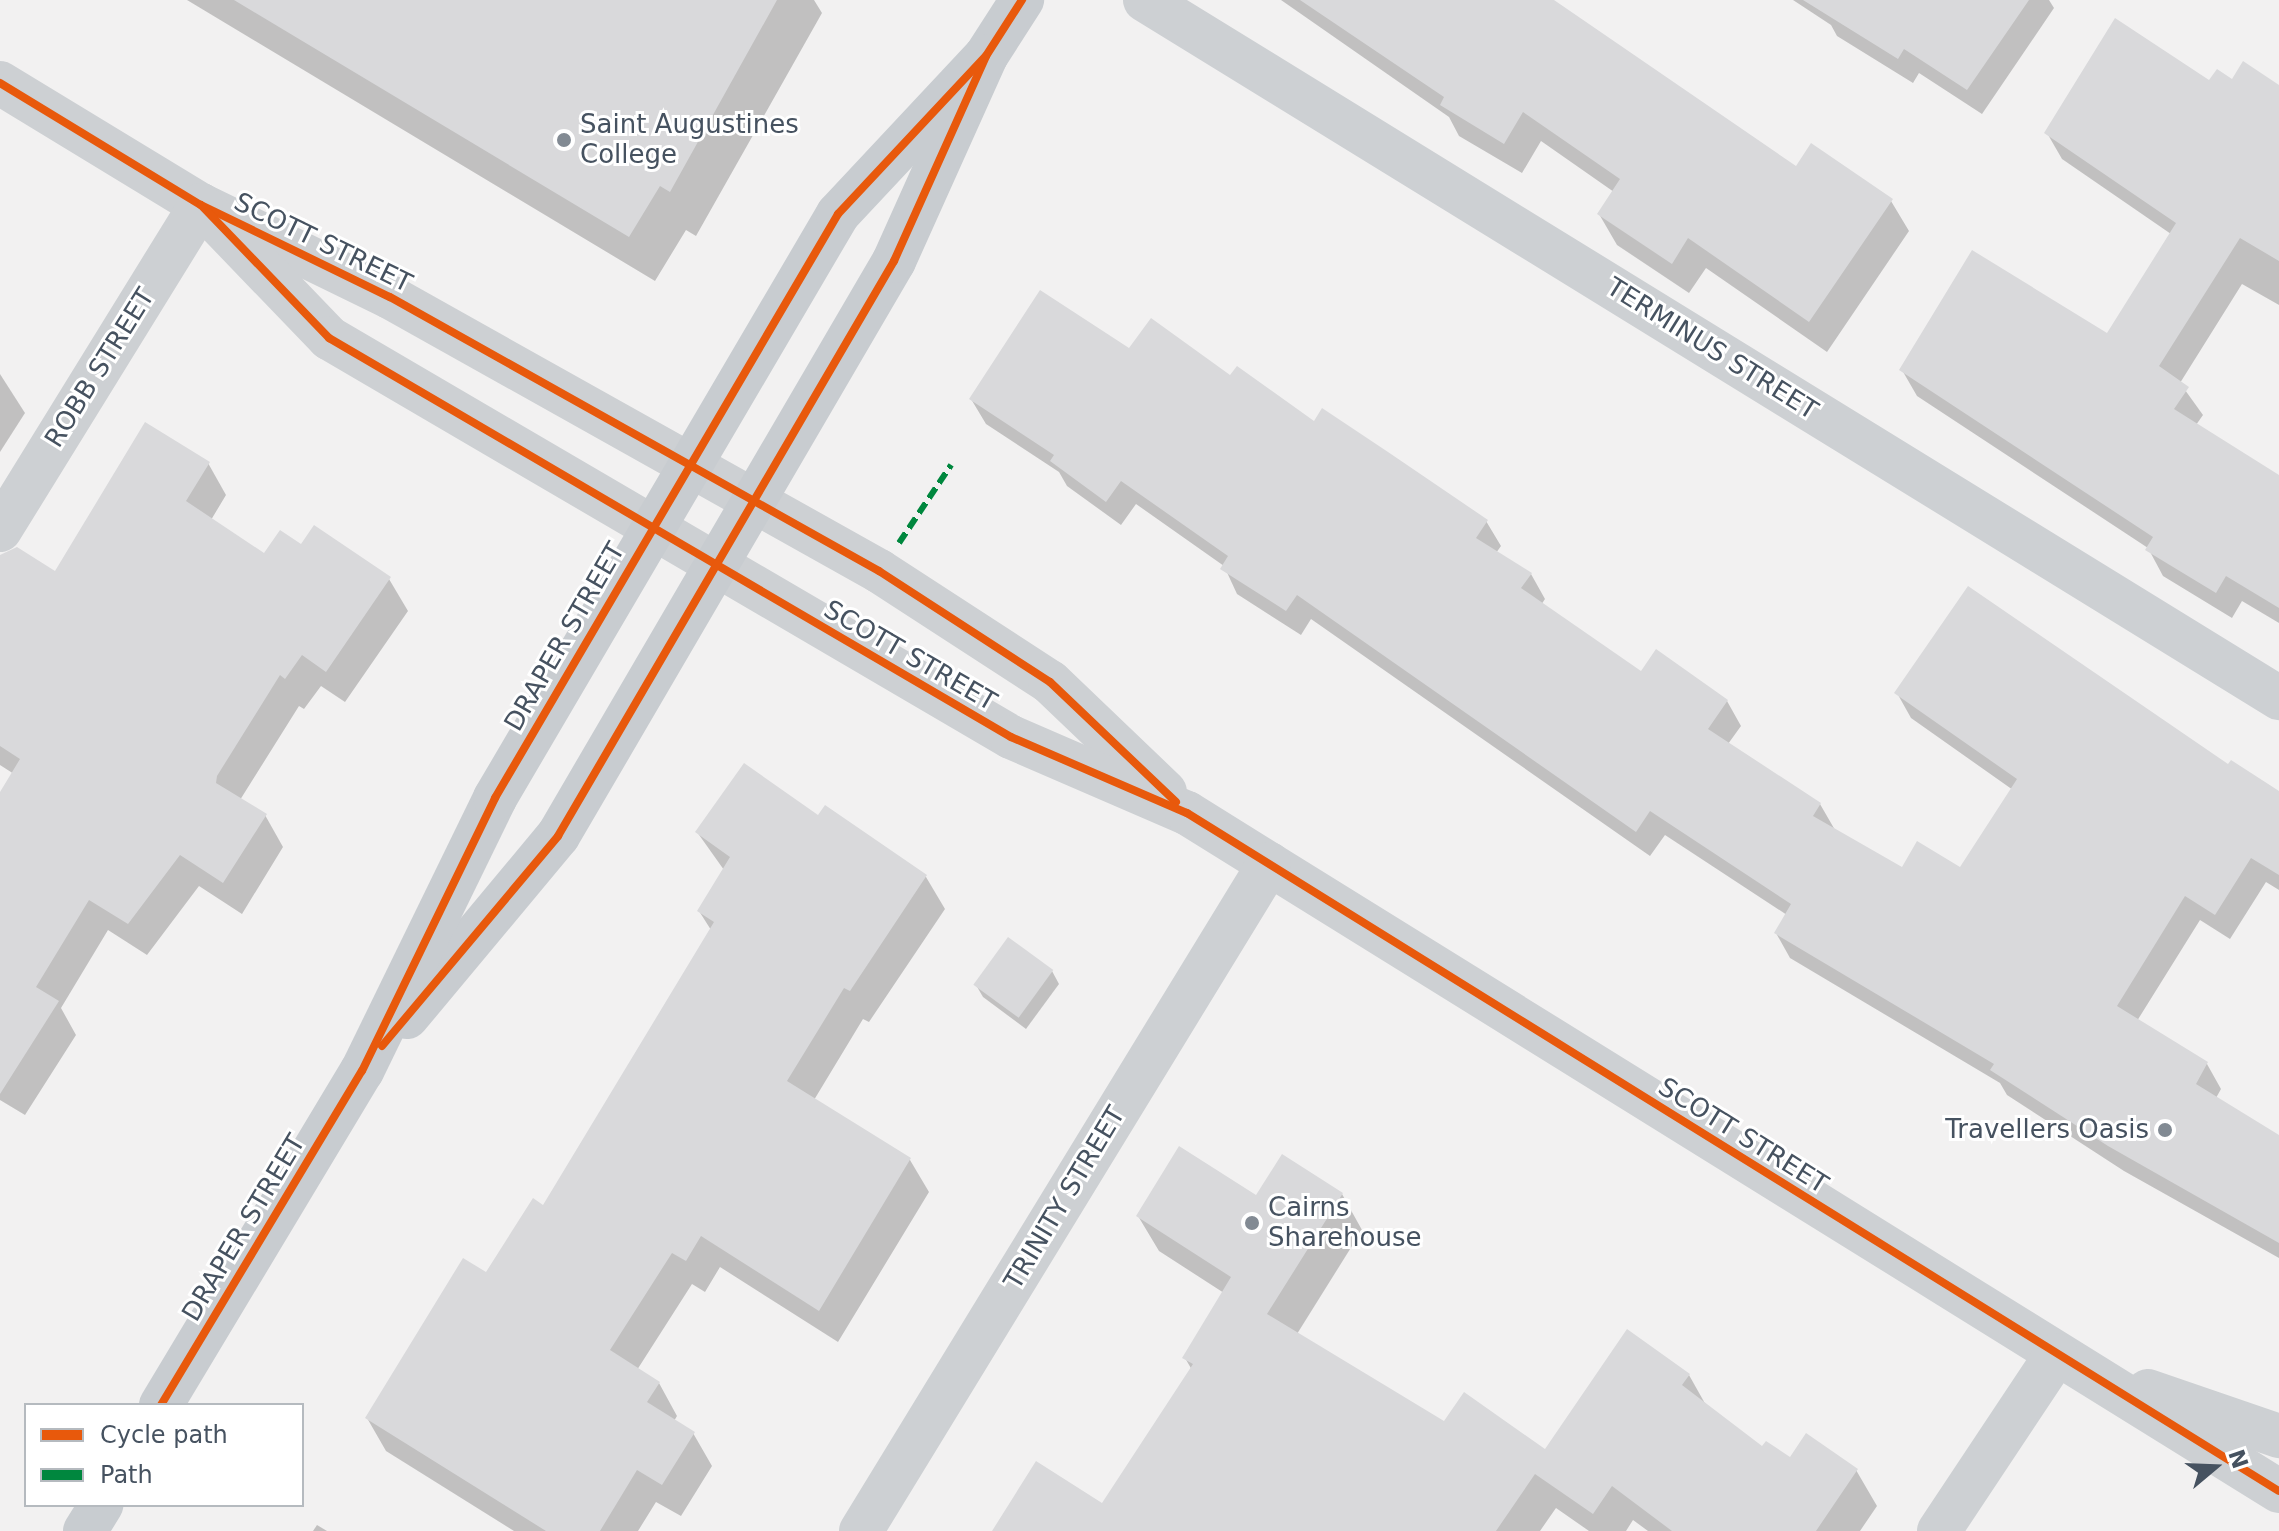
<!DOCTYPE html>
<style>
body{margin:0}
#map{position:relative;width:2279px;height:1531px;overflow:hidden;background:#f2f1f1;font-family:"DejaVu Sans",sans-serif}
div>[style]{position:absolute}
[style*='--x']{left:calc(var(--x)*1px);top:calc(var(--y)*1px);width:calc(var(--w)*1px);rotate:calc(var(--a)*1deg)}
.shadow>*{inset:0;background:#0003}
.building>*{inset:0;background:#d9d9db;transform-origin:0 0}
.minor>*{height:44px;margin:-22px;padding:0 22px;transform-origin:22px;border-radius:22px;background:#cdd0d3}
.major>*{height:44px;margin:-22px;padding:0 22px;transform-origin:22px;border-radius:22px;background:#c8ccd0}
.quiet>*{height:6px;margin-top:-3px;transform-origin:0;background:repeating-linear-gradient(90deg,#00873e 0 12px,transparent 0 18px)}
.cycleway>*{height:8px;margin:-4px;padding:0 4px;transform-origin:4px;border-radius:4px;background:#e8590c}
.dots>*{width:22px;height:22px;translate:-50% -50%;box-sizing:border-box;border:4px solid #fff;border-radius:50%}
span{translate:-50% -50%;white-space:nowrap;text-align:center;line-height:1.15;-webkit-text-stroke:6px #fff;paint-order:stroke}
.poi-label{font-size:26px;color:#465260}
.left{translate:0 -50%;text-align:left}
.right{translate:-100% -50%;text-align:right}
.street-label{font-size:26px;color:#465260}
.legend{position:absolute;left:24px;top:1403px;width:280px;height:104px;box-sizing:border-box;background:#fff;border:2px solid #b5babf;margin:0;padding:10px 14px;list-style:none;font-size:24px;color:#465260}
.legend li{display:flex;align-items:center;gap:16px;height:40px}
.legend b{width:40px;border:2px solid #b5babf}
.north{position:absolute;left:2175px;top:1427px;width:80px;height:80px;-webkit-text-stroke:6px #fff;paint-order:stroke;rotate:71deg;font-size:22px;font-weight:700;line-height:32px;text-align:center;color:#465260}
.north::after{content:'';display:block;margin:auto;width:28px;height:36px;background:#465260;clip-path:polygon(50% 0,100% 100%,50% 72%,0 100%)}
</style>
<div id="map">
<div class="shadow">
<i style="clip-path:polygon(187px 0,814px 0,822px 13px,696px 236px,686px 230px,655px 281px)"></i>
<i style="clip-path:polygon(1281px 0,1550px 0,1796px 169px,1891px 201px,1909px 231px,1827px 352px,1706px 268px,1689px 293px,1617px 245px,1599px 214px,1614px 192px,1541px 141px,1522px 173px,1459px 136px,1449px 117px)"></i>
<i style="clip-path:polygon(1793px 0,2049px 0,2054px 8px,1982px 114px,1919px 73px,1913px 83px,1837px 36px,1831px 25px)"></i>
<i style="clip-path:polygon(2233px 82px,2279px 88px,2279px 305px,2242px 284px,2180px 383px,2203px 415px,2196px 425px,2279px 476px,2279px 623px,2242px 601px,2232px 618px,2163px 576px,2148px 548px,1917px 396px,1902px 370px,2108px 336px,2171px 234px,2062px 159px,2047px 133px,2210px 83px)"></i>
<i style="clip-path:polygon(1130px 351px,1231px 378px,1486px 521px,1501px 546px,1496px 553px,1531px 574px,1545px 599px,1541px 605px,1642px 674px,1727px 701px,1741px 726px,1728px 744px,1820px 804px,1835px 830px,1903px 870px,1961px 870px,2013px 790px,1911px 718px,1897px 693px,2229px 767px,2279px 794px,2279px 890px,2266px 882px,2230px 939px,2200px 920px,2137px 1021px,2207px 1064px,2221px 1089px,2216px 1098px,2279px 1137px,2279px 1258px,2124px 1171px,2007px 1095px,2000px 1083px,1790px 958px,1776px 933px,1787px 915px,1665px 835px,1650px 856px,1311px 619px,1301px 635px,1237px 594px,1224px 566px,1136px 504px,1121px 525px,1067px 486px,1059px 472px,986px 424px,971px 399px)"></i>
<i style="clip-path:polygon(0 374px,25px 413px,0 452px)"></i>
<i style="clip-path:polygon(208px 463px,226px 495px,211px 520px,264px 556px,302px 547px,389px 579px,408px 611px,345px 702px,321px 686px,304px 709px,299px 706px,240px 800px,265px 815px,283px 847px,242px 914px,199px 886px,147px 955px,108px 930px,61px 1008px,76px 1035px,25px 1115px,0 1100px,0 796px,14px 774px,0 765px,0 560px,56px 574px)"></i>
<i style="clip-path:polygon(819px 817px,926px 877px,945px 909px,869px 1022px,863px 1019px,814px 1100px,910px 1160px,929px 1192px,838px 1342px,720px 1267px,705px 1292px,692px 1284px,637px 1370px,659px 1383px,677px 1416px,674px 1421px,693px 1433px,712px 1466px,681px 1516px,656px 1502px,638px 1531px,514px 1531px,386px 1451px,367px 1418px,543px 1208px,711px 930px,699px 911px,724px 870px,697px 832px)"></i>
<i style="clip-path:polygon(1052px 971px,1059px 984px,1026px 1029px,983px 997px,976px 985px)"></i>
<i style="clip-path:polygon(1342px 1194px,1362px 1230px,1297px 1334px,1445px 1423px,1545px 1452px,1689px 1375px,1707px 1407px,1763px 1449px,1790px 1459px,1856px 1470px,1877px 1506px,1860px 1531px,1648px 1531px,1633px 1520px,1626px 1531px,1589px 1531px,1556px 1508px,1540px 1531px,994px 1531px,1103px 1506px,1192px 1370px,1185px 1358px,1224px 1293px,1159px 1251px,1138px 1216px,1257px 1198px)"></i>
<i style="clip-path:polygon(317px 1525px,327px 1531px,313px 1531px)"></i>
</div>
<div class="building">
<i style="clip-path:polygon(234px 0,777px 0,670px 192px,660px 186px,629px 237px)"></i>
<i style="clip-path:polygon(1300px 0,1554px 0,1796px 166px,1811px 143px,1893px 199px,1809px 322px,1688px 238px,1672px 264px,1597px 214px,1620px 179px,1523px 112px,1504px 144px,1440px 105px,1444px 97px)"></i>
<i style="clip-path:polygon(1803px 0,2029px 0,1967px 90px,1904px 49px,1898px 59px)"></i>
<i style="clip-path:polygon(2115px 18px,2209px 80px,2217px 69px,2232px 79px,2243px 61px,2279px 85px,2279px 261px,2240px 238px,2159px 366px,2189px 387px,2174px 409px,2279px 475px,2279px 608px,2226px 576px,2216px 593px,2145px 550px,2153px 537px,1899px 370px,1972px 250px,2107px 333px,2176px 223px,2044px 133px)"></i>
<i style="clip-path:polygon(1040px 290px,1129px 348px,1151px 318px,1230px 375px,1237px 366px,1314px 421px,1322px 408px,1388px 452px,1488px 520px,1476px 538px,1532px 573px,1521px 588px,1641px 671px,1656px 649px,1728px 700px,1708px 729px,1821px 803px,1813px 816px,1902px 867px,1917px 841px,1960px 867px,2017px 779px,1894px 693px,1968px 586px,2228px 764px,2231px 760px,2279px 791px,2279px 875px,2251px 858px,2215px 915px,2185px 896px,2117px 1006px,2208px 1062px,2196px 1084px,2279px 1135px,2279px 1243px,2108px 1146px,1990px 1070px,1994px 1064px,1774px 933px,1791px 904px,1650px 811px,1636px 832px,1297px 595px,1286px 611px,1220px 569px,1228px 556px,1121px 481px,1106px 502px,1050px 461px,1054px 455px,969px 399px)"></i>
<i style="clip-path:polygon(145px 422px,210px 462px,186px 501px,264px 553px,280px 530px,301px 544px,314px 525px,391px 577px,326px 672px,302px 655px,285px 679px,280px 675px,217px 776px,216px 783px,267px 814px,223px 883px,180px 855px,128px 924px,89px 900px,36px 987px,59px 1001px,0 1094px,0 792px,20px 759px,0 746px,0 555px,17px 547px,55px 571px)"></i>
<i style="clip-path:polygon(744px 763px,818px 815px,825px 805px,927px 875px,850px 991px,844px 988px,787px 1081px,911px 1158px,819px 1311px,701px 1236px,686px 1261px,672px 1253px,610px 1350px,660px 1382px,647px 1402px,695px 1432px,662px 1485px,637px 1470px,600px 1531px,546px 1531px,365px 1418px,463px 1258px,486px 1272px,533px 1198px,543px 1205px,714px 922px,697px 911px,730px 857px,695px 832px)"></i>
<i style="left:1008px;top:937px;width:56px;height:59px;rotate:36deg"></i>
<i style="clip-path:polygon(1179px 1146px,1256px 1195px,1282px 1154px,1343px 1193px,1267px 1314px,1444px 1421px,1464px 1392px,1545px 1449px,1627px 1329px,1690px 1374px,1682px 1385px,1762px 1446px,1766px 1441px,1790px 1457px,1806px 1433px,1858px 1469px,1816px 1531px,1672px 1531px,1612px 1486px,1593px 1514px,1535px 1474px,1496px 1531px,992px 1531px,1036px 1461px,1102px 1503px,1193px 1364px,1182px 1358px,1231px 1277px,1136px 1216px)"></i>
</div>
<div class="minor">
<i style="--x:1145;--y:0;--w:1332;--a:31.61"></i>
<i style="--x:0;--y:83;--w:235;--a:31.3"></i>
<i style="--x:201;--y:205;--w:210;--a:26"></i>
<i style="--x:390;--y:297;--w:561;--a:29.26"></i>
<i style="--x:879;--y:571;--w:204;--a:33"></i>
<i style="--x:1050;--y:682;--w:159;--a:43.7"></i>
<i style="--x:201;--y:205;--w:185;--a:46.1"></i>
<i style="--x:329;--y:338;--w:790;--a:30.33"></i>
<i style="--x:1011;--y:737;--w:192;--a:23.4"></i>
<i style="--x:1187;--y:813;--w:1285;--a:31.84"></i>
<i style="--x:0;--y:530;--w:382;--a:-58.3"></i>
<i style="--x:2148;--y:1391;--w:139;--a:19"></i>
<i style="--x:861;--y:1531;--w:782;--a:-58.55"></i>
<i style="--x:1939;--y:1531;--w:211;--a:-56.4"></i>
</div>
<div class="major">
<i style="--x:407;--y:1017;--w:236;--a:-50.2"></i>
<i style="--x:558;--y:836;--w:666;--a:-59.7"></i>
<i style="--x:894;--y:261;--w:225;--a:-65.8"></i>
<i style="--x:986;--y:56;--w:67;--a:-57.3"></i>
<i style="--x:161;--y:1405;--w:390;--a:-59"></i>
<i style="--x:362;--y:1071;--w:304;--a:-64"></i>
<i style="--x:495;--y:798;--w:677;--a:-59.57"></i>
<i style="--x:838;--y:214;--w:216;--a:-46.9"></i>
<i style="--x:85;--y:1531;--w:31;--a:-58"></i>
</div>
<div class="quiet">
<i style="--x:899;--y:543;--w:94;--a:-56.3"></i>
</div>
<div class="cycleway">
<i style="--x:0;--y:83;--w:235;--a:31.3"></i>
<i style="--x:201;--y:205;--w:210;--a:26"></i>
<i style="--x:390;--y:297;--w:561;--a:29.26"></i>
<i style="--x:879;--y:571;--w:204;--a:33"></i>
<i style="--x:1050;--y:682;--w:174;--a:43.6"></i>
<i style="--x:201;--y:205;--w:185;--a:46.1"></i>
<i style="--x:329;--y:338;--w:790;--a:30.33"></i>
<i style="--x:1011;--y:737;--w:192;--a:23.4"></i>
<i style="--x:1187;--y:813;--w:1285;--a:31.84"></i>
<i style="--x:382;--y:1046;--w:274;--a:-50"></i>
<i style="--x:558;--y:836;--w:666;--a:-59.7"></i>
<i style="--x:894;--y:261;--w:225;--a:-65.8"></i>
<i style="--x:986;--y:56;--w:67;--a:-57.3"></i>
<i style="--x:161;--y:1405;--w:390;--a:-59"></i>
<i style="--x:362;--y:1071;--w:304;--a:-64"></i>
<i style="--x:495;--y:798;--w:677;--a:-59.57"></i>
<i style="--x:838;--y:214;--w:216;--a:-46.9"></i>
</div>
<div class="dots">
<i style="left:564px;top:140px;background:#828a93"></i>
<i style="left:2165px;top:1130px;background:#828a93"></i>
<i style="left:1252px;top:1223px;background:#828a93"></i>
</div>
<div class="poi-label">
<span class="left" style="left:580px;top:140px">Saint Augustines<br>College</span>
<span class="right" style="left:2149px;top:1130px">Travellers Oasis</span>
<span class="left" style="left:1268px;top:1223px">Cairns<br>Sharehouse</span>
</div>
<div class="street-label">
<span style="left:323px;top:243px;rotate:26deg">SCOTT STREET</span>
<span style="left:1712px;top:349px;rotate:32deg">TERMINUS STREET</span>
<span style="left:100px;top:368px;rotate:-58deg">ROBB STREET</span>
<span style="left:565px;top:637px;rotate:-60deg">DRAPER STREET</span>
<span style="left:910px;top:656px;rotate:30deg">SCOTT STREET</span>
<span style="left:1743px;top:1136px;rotate:32deg">SCOTT STREET</span>
<span style="left:1065px;top:1198px;rotate:-59deg">TRINITY STREET</span>
<span style="left:244px;top:1228px;rotate:-59deg">DRAPER STREET</span>
</div>
<ul class="legend">
<li><b style="height:10px;background:#e8590c"></b>Cycle path</li>
<li><b style="height:10px;background:#00873e"></b>Path</li>
</ul>
<div class="north">N</div>
</div>
